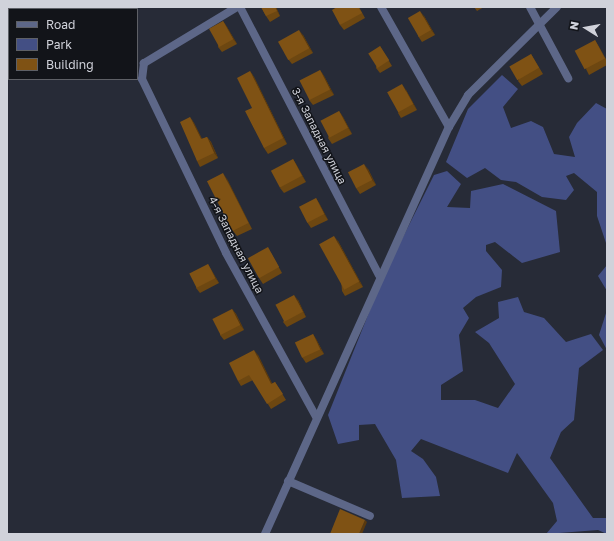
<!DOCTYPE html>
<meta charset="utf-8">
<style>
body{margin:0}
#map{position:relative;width:614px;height:541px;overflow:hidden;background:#272b37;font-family:"Golos Text",sans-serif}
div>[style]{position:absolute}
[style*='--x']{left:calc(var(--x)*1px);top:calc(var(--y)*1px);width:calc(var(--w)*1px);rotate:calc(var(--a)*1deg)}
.green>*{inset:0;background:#434f84}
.lane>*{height:8px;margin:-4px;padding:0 4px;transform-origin:4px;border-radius:4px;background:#5d6788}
.street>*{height:8px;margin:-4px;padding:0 4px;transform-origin:4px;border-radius:4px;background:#5d6788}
.wall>*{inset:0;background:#6d4711}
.shaded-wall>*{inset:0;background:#59390e}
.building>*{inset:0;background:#7f5214;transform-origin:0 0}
span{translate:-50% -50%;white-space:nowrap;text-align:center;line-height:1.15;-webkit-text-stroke:3px #121419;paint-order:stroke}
.street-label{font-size:11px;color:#d0d2da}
.frame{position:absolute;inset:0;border:8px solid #d0d2da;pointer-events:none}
.legend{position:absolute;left:8px;top:8px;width:130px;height:72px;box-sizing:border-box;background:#121419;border:1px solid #5e6066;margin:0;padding:5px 7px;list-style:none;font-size:12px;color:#d0d2da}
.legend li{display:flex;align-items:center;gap:8px;height:20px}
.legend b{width:20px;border:1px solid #5e6066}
.north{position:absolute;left:566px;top:8px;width:40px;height:40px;-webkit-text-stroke:3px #121419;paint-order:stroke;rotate:281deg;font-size:11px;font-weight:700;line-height:16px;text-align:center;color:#d0d2da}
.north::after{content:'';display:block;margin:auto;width:14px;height:18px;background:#d0d2da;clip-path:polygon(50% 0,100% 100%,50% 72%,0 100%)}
</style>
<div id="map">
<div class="green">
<i style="clip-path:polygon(502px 75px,518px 89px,503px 107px,511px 128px,531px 121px,543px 127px,554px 154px,575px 157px,569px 137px,577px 123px,596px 103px,607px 109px,607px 246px,597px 216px,597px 192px,574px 173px,566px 176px,574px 190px,566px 200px,542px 197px,516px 182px,501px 180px,485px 168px,467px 178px,446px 162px,468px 109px)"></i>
<i style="clip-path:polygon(447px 171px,461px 184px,447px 207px,470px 208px,471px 191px,503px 184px,556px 211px,560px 252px,522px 263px,495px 242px,486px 245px,486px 251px,502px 270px,501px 287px,476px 297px,463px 308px,469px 318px,459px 335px,463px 371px,441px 385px,441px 400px,475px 400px,498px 408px,515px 384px,489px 343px,475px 332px,499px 318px,498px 302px,518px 297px,524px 312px,544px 318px,566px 342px,591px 334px,603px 350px,579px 368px,574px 420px,561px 432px,550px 458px,593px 518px,607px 518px,607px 534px,598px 530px,546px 534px,557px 521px,553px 503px,517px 453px,508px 473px,421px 439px,411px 451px,423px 459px,436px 477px,440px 496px,402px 498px,396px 460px,375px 424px,359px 425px,359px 440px,338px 444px,328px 415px,384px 275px,434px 175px)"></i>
<i style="clip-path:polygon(607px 265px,607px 291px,598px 276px)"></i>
<i style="clip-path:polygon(607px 310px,607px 350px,599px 335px)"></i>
</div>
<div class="lane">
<i style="--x:288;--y:481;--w:89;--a:23.1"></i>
</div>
<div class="street">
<i style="--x:237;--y:7;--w:109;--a:148.9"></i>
<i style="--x:144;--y:63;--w:16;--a:97"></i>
<i style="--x:142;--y:79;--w:193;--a:64.2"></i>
<i style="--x:226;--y:253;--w:187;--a:61.2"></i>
<i style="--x:240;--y:7;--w:302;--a:62.6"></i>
<i style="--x:381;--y:7;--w:138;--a:60.5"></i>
<i style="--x:530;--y:7;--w:81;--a:61.8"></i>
<i style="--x:265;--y:534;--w:447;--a:-65.7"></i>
<i style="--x:449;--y:127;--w:37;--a:-59"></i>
<i style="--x:468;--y:95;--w:125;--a:-44.7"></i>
</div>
<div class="wall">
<i style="clip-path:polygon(261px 7px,276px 7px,280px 16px,270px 22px,266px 16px)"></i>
<i style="clip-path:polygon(359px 7px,365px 18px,344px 30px,340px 25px)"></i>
<i style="clip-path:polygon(474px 7px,484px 7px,477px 11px)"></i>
<i style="clip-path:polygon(424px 16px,435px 35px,422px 42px,418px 36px)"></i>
<i style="clip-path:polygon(223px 21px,227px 27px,237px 44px,222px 52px,218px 47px)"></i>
<i style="clip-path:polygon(303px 35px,313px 53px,292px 64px,288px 59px)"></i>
<i style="clip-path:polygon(595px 40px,598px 45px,607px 61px,607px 65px,589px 75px,586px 69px)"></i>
<i style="clip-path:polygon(380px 46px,392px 66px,380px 73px,376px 68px)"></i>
<i style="clip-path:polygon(531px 54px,543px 74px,522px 86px,518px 81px)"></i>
<i style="clip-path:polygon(320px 70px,324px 76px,334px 95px,313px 105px,309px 100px)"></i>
<i style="clip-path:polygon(250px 71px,254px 77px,287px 144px,268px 154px,264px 148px)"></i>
<i style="clip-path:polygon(406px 90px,417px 110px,401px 118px,398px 113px)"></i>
<i style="clip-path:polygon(339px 111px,343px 117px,352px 134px,332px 144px,328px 138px)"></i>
<i style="clip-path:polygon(190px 117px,194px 123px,202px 139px,207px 137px,211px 142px,218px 158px,200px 167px,197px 161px)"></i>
<i style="clip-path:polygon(293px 159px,296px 164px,306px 182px,284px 193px,280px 188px)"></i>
<i style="clip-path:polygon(368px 169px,376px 185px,360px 194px,356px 188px)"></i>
<i style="clip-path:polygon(227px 179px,252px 229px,237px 236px,233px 231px)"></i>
<i style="clip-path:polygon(316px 198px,319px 203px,328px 220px,311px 228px,307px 222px)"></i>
<i style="clip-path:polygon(338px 241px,363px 287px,345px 296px,342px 291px)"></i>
<i style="clip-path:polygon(271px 253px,282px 273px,263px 284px,259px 278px)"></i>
<i style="clip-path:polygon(208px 264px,219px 283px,200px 293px,196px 288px)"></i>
<i style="clip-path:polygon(298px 300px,306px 317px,287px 327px,283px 322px)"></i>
<i style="clip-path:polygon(232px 309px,236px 314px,244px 330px,224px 340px,220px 335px)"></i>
<i style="clip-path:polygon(313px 334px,316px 339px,324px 354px,306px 363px,302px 357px)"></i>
<i style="clip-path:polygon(258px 355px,272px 384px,275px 382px,286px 400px,271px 409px,253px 380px,241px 386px,238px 381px)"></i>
</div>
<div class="shaded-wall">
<i style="clip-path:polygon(275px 7px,276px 7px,280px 16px,277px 11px)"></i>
<i style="clip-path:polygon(420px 11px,424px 16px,435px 35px,431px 30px)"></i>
<i style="clip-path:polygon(223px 21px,227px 27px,237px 44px,233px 39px)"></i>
<i style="clip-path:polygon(299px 30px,303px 35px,313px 53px,309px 48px)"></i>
<i style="clip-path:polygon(320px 70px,324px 76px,334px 95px,330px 90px)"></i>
<i style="clip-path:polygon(250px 71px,254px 77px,287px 144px,283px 138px)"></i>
<i style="clip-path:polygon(402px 84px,406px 90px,417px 110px,413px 104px)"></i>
<i style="clip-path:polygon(339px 111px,343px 117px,352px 134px,348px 128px)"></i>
<i style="clip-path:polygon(190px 117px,194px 123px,205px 145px,201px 139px)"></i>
<i style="clip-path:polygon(207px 137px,211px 142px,218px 158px,214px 153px)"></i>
<i style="clip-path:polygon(293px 159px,296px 164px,306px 182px,302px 176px)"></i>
<i style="clip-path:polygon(364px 164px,368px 169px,376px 185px,372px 180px)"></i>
<i style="clip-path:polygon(223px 173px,227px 179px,252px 229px,249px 223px)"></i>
<i style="clip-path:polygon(316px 198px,319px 203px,328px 220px,324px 214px)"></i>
<i style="clip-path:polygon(334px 236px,338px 241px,363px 287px,359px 282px)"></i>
<i style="clip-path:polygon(208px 264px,211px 270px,219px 283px,215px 278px)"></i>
<i style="clip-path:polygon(294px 295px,298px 300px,306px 317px,303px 312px)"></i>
<i style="clip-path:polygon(232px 309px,236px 314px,244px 330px,240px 325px)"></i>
<i style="clip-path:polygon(313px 334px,316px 339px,324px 354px,320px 349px)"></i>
<i style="clip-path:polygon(254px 350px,258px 355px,275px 389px,271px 384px)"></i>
<i style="clip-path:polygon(365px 520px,367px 522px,362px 534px,359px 534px)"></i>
</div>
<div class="building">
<i style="clip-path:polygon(261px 7px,275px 7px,277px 11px,266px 16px)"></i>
<i style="clip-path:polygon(337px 7px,358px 7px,362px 13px,340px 25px,332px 10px)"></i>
<i style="left:420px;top:11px;width:22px;height:14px;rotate:60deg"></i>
<i style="left:223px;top:21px;width:21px;height:16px;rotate:61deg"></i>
<i style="left:299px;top:30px;width:21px;height:24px;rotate:61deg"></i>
<i style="left:595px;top:40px;width:21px;height:23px;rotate:62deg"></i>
<i style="left:380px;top:46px;width:17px;height:14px;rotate:57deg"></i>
<i style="left:531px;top:54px;width:16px;height:25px;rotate:60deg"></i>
<i style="left:320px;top:70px;width:22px;height:23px;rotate:63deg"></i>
<i style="clip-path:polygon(250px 71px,283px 138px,264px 148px,245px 111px,252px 108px,237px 78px)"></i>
<i style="left:402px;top:84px;width:23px;height:17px;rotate:61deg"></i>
<i style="left:339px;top:111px;width:19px;height:21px;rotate:62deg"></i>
<i style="clip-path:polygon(190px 117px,201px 139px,207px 137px,214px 153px,197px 161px,180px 122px)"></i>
<i style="left:293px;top:159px;width:19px;height:25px;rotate:62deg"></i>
<i style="left:364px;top:164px;width:18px;height:18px;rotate:63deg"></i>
<i style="left:223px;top:173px;width:56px;height:18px;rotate:63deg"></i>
<i style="left:316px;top:198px;width:18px;height:19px;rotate:63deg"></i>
<i style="left:334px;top:236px;width:52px;height:17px;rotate:61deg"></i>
<i style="left:268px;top:247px;width:23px;height:23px;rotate:61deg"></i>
<i style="left:208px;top:264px;width:16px;height:21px;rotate:63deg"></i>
<i style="left:294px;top:295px;width:19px;height:21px;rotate:62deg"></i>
<i style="left:232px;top:309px;width:18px;height:22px;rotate:63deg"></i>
<i style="left:313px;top:334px;width:17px;height:20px;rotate:65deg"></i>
<i style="clip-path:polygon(254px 350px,271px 384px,275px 382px,283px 394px,267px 404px,249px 375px,238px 381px,229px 363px)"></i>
<i style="clip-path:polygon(340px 509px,365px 520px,359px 534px,330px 534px)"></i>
</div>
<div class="street-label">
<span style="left:319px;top:136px;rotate:63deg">3-я Западная улица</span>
<span style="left:236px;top:245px;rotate:63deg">4-я Западная улица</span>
</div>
<div class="frame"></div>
<ul class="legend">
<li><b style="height:5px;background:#5d6788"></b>Road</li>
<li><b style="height:11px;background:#434f84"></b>Park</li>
<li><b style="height:11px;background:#7f5214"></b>Building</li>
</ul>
<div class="north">N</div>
</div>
